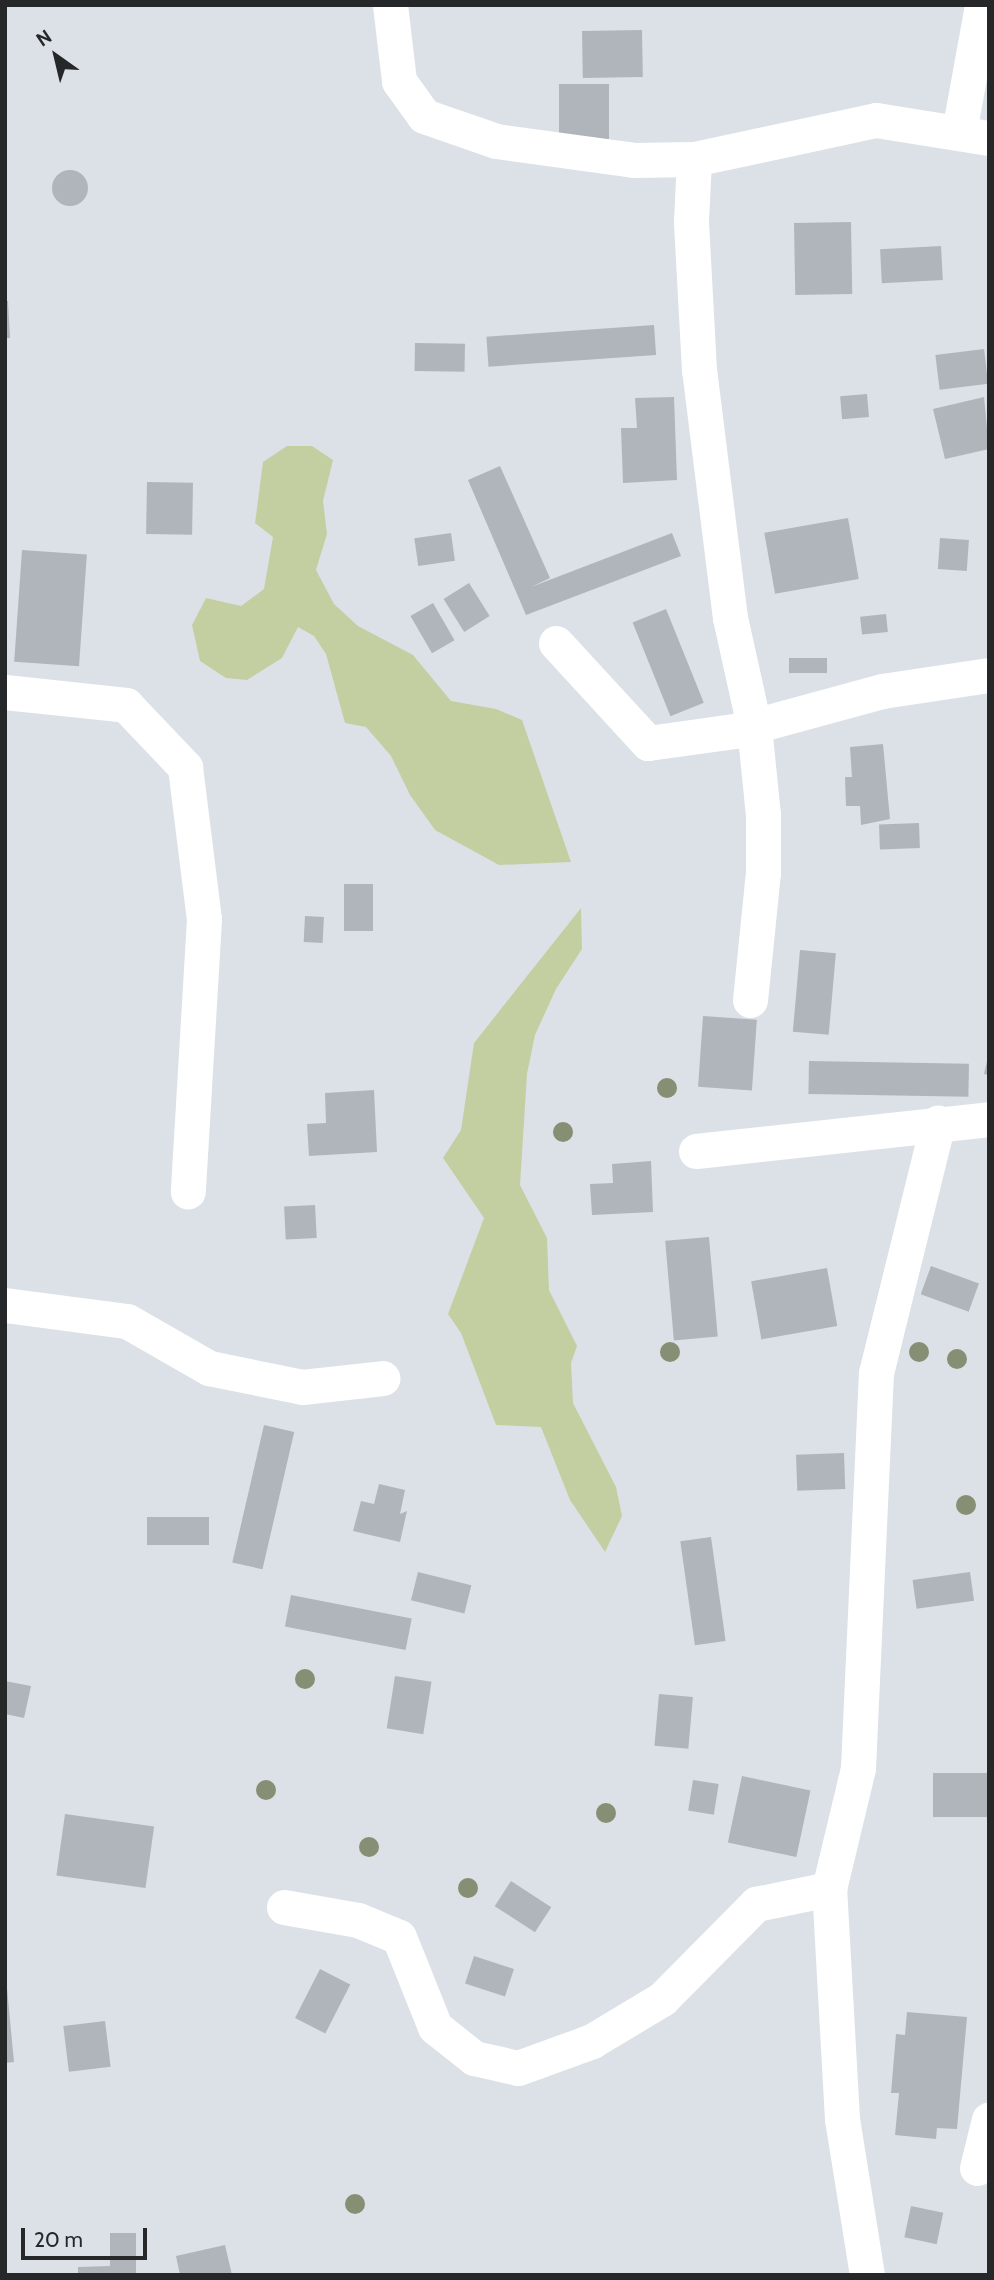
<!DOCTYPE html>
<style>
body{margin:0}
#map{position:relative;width:994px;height:2280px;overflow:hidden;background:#dce1e8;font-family:Cabin,sans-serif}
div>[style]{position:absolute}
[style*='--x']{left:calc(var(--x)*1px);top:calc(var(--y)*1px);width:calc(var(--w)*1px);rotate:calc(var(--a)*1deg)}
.green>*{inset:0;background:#c3cfa1}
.building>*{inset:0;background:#b0b5bb;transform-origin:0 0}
.round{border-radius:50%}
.street>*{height:35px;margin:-17.5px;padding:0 17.5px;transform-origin:17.5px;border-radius:17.5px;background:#fff}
.trees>*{width:20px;height:20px;margin:-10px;border-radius:50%;background:#868e73}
span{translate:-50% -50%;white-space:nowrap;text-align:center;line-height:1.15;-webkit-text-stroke:7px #dce1e8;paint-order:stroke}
.frame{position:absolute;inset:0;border:7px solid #252729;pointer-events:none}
.north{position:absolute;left:21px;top:21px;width:70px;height:70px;-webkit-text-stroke:5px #dce1e8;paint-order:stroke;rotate:326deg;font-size:19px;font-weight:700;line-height:28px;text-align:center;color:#252729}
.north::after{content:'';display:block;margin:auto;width:24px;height:32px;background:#252729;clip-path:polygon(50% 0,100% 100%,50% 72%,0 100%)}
.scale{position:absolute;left:21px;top:2228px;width:126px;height:32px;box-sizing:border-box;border:4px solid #252729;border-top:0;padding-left:9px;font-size:21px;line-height:24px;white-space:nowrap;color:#252729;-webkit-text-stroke:5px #dce1e8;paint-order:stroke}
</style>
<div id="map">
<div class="green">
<i style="clip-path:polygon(287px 446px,312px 446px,333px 460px,323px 501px,327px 534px,316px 570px,334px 604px,358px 626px,413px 655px,451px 701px,496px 709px,522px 720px,571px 862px,499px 865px,435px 830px,410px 795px,391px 756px,366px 727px,345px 723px,326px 654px,314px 636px,298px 627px,282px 658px,247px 680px,226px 678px,200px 661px,192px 625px,206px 598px,241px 606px,264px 589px,273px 537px,255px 523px,263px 462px)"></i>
<i style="clip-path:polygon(581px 908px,582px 949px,556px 989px,535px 1035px,527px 1074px,520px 1185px,547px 1238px,549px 1290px,577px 1346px,571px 1363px,573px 1403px,616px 1487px,622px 1516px,605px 1552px,570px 1500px,541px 1427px,496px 1425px,461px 1333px,448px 1314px,484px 1218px,443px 1158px,461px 1130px,474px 1043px)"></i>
</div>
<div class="building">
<i style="left:642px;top:30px;width:47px;height:60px;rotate:89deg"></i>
<i style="left:609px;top:84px;width:55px;height:50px;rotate:90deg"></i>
<i class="round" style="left:52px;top:170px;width:36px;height:36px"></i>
<i style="left:851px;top:222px;width:72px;height:57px;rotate:89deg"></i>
<i style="left:941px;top:246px;width:34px;height:61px;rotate:87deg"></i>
<i style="clip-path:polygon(5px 301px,8px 301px,10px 338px,5px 338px)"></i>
<i style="left:654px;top:325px;width:30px;height:168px;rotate:86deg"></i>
<i style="left:415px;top:343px;width:50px;height:28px;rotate:1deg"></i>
<i style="left:984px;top:349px;width:35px;height:49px;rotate:83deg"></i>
<i style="left:867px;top:394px;width:23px;height:27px;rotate:85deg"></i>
<i style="clip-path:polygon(674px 397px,677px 480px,623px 483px,621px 428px,637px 428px,635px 398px)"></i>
<i style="clip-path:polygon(984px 397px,989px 449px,945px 459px,933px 409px)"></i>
<i style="clip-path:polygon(500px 466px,550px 578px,531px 587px,672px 533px,681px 556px,526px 615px,468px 480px)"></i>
<i style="left:147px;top:482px;width:46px;height:52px;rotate:1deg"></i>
<i style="left:848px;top:518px;width:62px;height:85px;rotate:80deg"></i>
<i style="left:451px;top:533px;width:28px;height:37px;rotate:82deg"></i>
<i style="left:940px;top:538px;width:29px;height:31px;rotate:4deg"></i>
<i style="left:22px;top:550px;width:65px;height:112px;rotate:4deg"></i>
<i style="left:469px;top:583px;width:39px;height:30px;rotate:58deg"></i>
<i style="left:433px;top:603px;width:43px;height:26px;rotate:60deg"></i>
<i style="left:666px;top:609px;width:101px;height:36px;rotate:68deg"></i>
<i style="left:886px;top:614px;width:18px;height:26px;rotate:84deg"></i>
<i style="left:789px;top:658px;width:38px;height:15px"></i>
<i style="clip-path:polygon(883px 744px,890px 819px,861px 825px,860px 806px,846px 806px,845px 777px,852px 777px,850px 747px)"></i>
<i style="left:919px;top:823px;width:25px;height:40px;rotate:88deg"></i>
<i style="left:344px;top:884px;width:29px;height:47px"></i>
<i style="left:305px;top:916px;width:19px;height:26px;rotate:3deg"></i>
<i style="left:800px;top:950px;width:36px;height:82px;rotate:5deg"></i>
<i style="left:703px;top:1016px;width:54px;height:71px;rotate:4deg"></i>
<i style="clip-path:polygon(988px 1057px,989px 1057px,989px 1075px,984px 1074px)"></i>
<i style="left:809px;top:1061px;width:160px;height:33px;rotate:1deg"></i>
<i style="clip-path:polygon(374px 1090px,377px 1152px,309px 1156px,307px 1124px,326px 1123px,325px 1093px)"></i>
<i style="clip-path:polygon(651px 1161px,653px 1212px,592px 1215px,590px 1184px,613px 1183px,612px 1164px)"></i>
<i style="left:315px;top:1205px;width:33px;height:31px;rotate:87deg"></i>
<i style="left:709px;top:1237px;width:100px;height:44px;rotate:85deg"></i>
<i style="left:931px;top:1266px;width:51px;height:30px;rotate:20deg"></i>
<i style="left:827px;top:1268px;width:59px;height:77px;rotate:80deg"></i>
<i style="left:264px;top:1425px;width:31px;height:141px;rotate:13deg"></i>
<i style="left:844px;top:1453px;width:36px;height:48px;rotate:88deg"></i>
<i style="clip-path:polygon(379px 1484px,405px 1490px,400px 1514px,407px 1511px,400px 1542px,353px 1531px,361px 1501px,374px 1504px)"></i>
<i style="left:209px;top:1517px;width:28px;height:62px;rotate:90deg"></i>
<i style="left:711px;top:1537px;width:105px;height:31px;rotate:82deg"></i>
<i style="left:418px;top:1572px;width:55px;height:29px;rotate:14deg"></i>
<i style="left:970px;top:1572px;width:29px;height:58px;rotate:82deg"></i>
<i style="left:291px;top:1595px;width:123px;height:32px;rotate:11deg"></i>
<i style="left:395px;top:1676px;width:37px;height:53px;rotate:9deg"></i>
<i style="clip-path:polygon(5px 1681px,31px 1686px,24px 1718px,5px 1714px)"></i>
<i style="left:659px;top:1694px;width:34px;height:52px;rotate:5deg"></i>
<i style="left:989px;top:1773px;width:44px;height:56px;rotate:90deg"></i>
<i style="left:742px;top:1776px;width:70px;height:68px;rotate:12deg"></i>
<i style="left:693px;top:1780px;width:26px;height:31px;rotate:9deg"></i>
<i style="left:65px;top:1814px;width:90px;height:62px;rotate:8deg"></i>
<i style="left:511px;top:1881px;width:48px;height:30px;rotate:33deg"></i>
<i style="left:474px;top:1956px;width:42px;height:29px;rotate:18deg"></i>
<i style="clip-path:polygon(5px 1967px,14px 2062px,5px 2063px)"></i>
<i style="left:320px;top:1969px;width:34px;height:55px;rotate:27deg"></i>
<i style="clip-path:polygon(907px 2012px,967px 2017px,957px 2129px,937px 2128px,936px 2139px,895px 2135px,899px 2093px,891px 2093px,896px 2034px,905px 2035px)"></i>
<i style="left:105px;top:2021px;width:46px;height:42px;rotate:83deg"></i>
<i style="left:911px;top:2206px;width:33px;height:32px;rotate:12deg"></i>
<i style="clip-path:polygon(110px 2233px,136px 2233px,136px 2275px,78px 2275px,78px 2267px,110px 2266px)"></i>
<i style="clip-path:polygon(225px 2245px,232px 2275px,180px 2275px,176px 2256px)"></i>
</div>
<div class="street">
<i style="--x:390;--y:5;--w:77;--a:83.2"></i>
<i style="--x:399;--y:81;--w:43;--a:54.5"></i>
<i style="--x:424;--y:116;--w:76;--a:19.1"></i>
<i style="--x:496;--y:141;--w:139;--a:7.8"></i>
<i style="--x:634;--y:160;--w:60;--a:-1"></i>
<i style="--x:959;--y:132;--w:129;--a:-79.7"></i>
<i style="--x:556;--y:643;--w:136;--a:47.4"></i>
<i style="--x:648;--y:743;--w:88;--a:-7.9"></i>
<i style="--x:735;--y:731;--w:152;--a:-15.2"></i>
<i style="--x:882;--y:691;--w:108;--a:-8.5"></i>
<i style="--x:5;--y:692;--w:122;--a:6.1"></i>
<i style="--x:126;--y:705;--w:86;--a:46.4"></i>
<i style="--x:185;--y:767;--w:153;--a:82.9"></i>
<i style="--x:204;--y:919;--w:273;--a:93.4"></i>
<i style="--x:750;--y:1000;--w:128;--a:-84.2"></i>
<i style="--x:763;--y:873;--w:58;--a:-90"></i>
<i style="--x:763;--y:815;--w:89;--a:-95.8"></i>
<i style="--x:754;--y:726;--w:111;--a:-102.5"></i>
<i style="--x:730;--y:618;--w:250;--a:-97.1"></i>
<i style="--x:699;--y:370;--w:149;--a:-93.1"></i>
<i style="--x:691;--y:221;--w:62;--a:-87.2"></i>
<i style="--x:694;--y:159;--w:186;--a:-12.1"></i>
<i style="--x:876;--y:120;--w:114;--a:9.1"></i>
<i style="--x:696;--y:1151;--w:295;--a:-6.2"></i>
<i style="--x:5;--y:1305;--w:123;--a:7.5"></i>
<i style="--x:127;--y:1321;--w:95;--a:29.8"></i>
<i style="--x:209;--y:1368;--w:95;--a:11.5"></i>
<i style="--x:302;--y:1387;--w:81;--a:-6.3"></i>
<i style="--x:284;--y:1907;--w:75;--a:10"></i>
<i style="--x:358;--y:1920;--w:44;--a:22.5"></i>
<i style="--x:399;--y:1937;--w:97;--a:68.2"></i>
<i style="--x:435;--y:2027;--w:50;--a:38.5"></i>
<i style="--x:474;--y:2058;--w:45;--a:12.8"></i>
<i style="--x:518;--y:2068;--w:79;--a:-20"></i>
<i style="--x:592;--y:2041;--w:82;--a:-31"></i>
<i style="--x:662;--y:1999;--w:134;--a:-45.3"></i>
<i style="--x:756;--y:1904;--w:75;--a:-11.6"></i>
<i style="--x:977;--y:2168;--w:50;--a:-76.2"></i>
<i style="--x:867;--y:2275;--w:158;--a:-99.1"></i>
<i style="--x:842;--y:2119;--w:230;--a:-93.2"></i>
<i style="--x:829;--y:1889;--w:124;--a:-76.5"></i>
<i style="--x:858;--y:1768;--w:395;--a:-87.4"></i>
<i style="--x:876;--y:1373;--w:258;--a:-76.1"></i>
</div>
<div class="trees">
<i style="left:667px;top:1088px"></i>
<i style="left:563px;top:1132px"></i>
<i style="left:670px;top:1352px"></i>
<i style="left:919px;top:1352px"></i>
<i style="left:957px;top:1359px"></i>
<i style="left:966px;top:1505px"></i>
<i style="left:305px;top:1679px"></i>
<i style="left:266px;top:1790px"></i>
<i style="left:606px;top:1813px"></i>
<i style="left:369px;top:1847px"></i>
<i style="left:468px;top:1888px"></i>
<i style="left:355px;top:2204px"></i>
</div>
<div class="frame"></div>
<div class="north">N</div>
<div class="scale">20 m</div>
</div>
